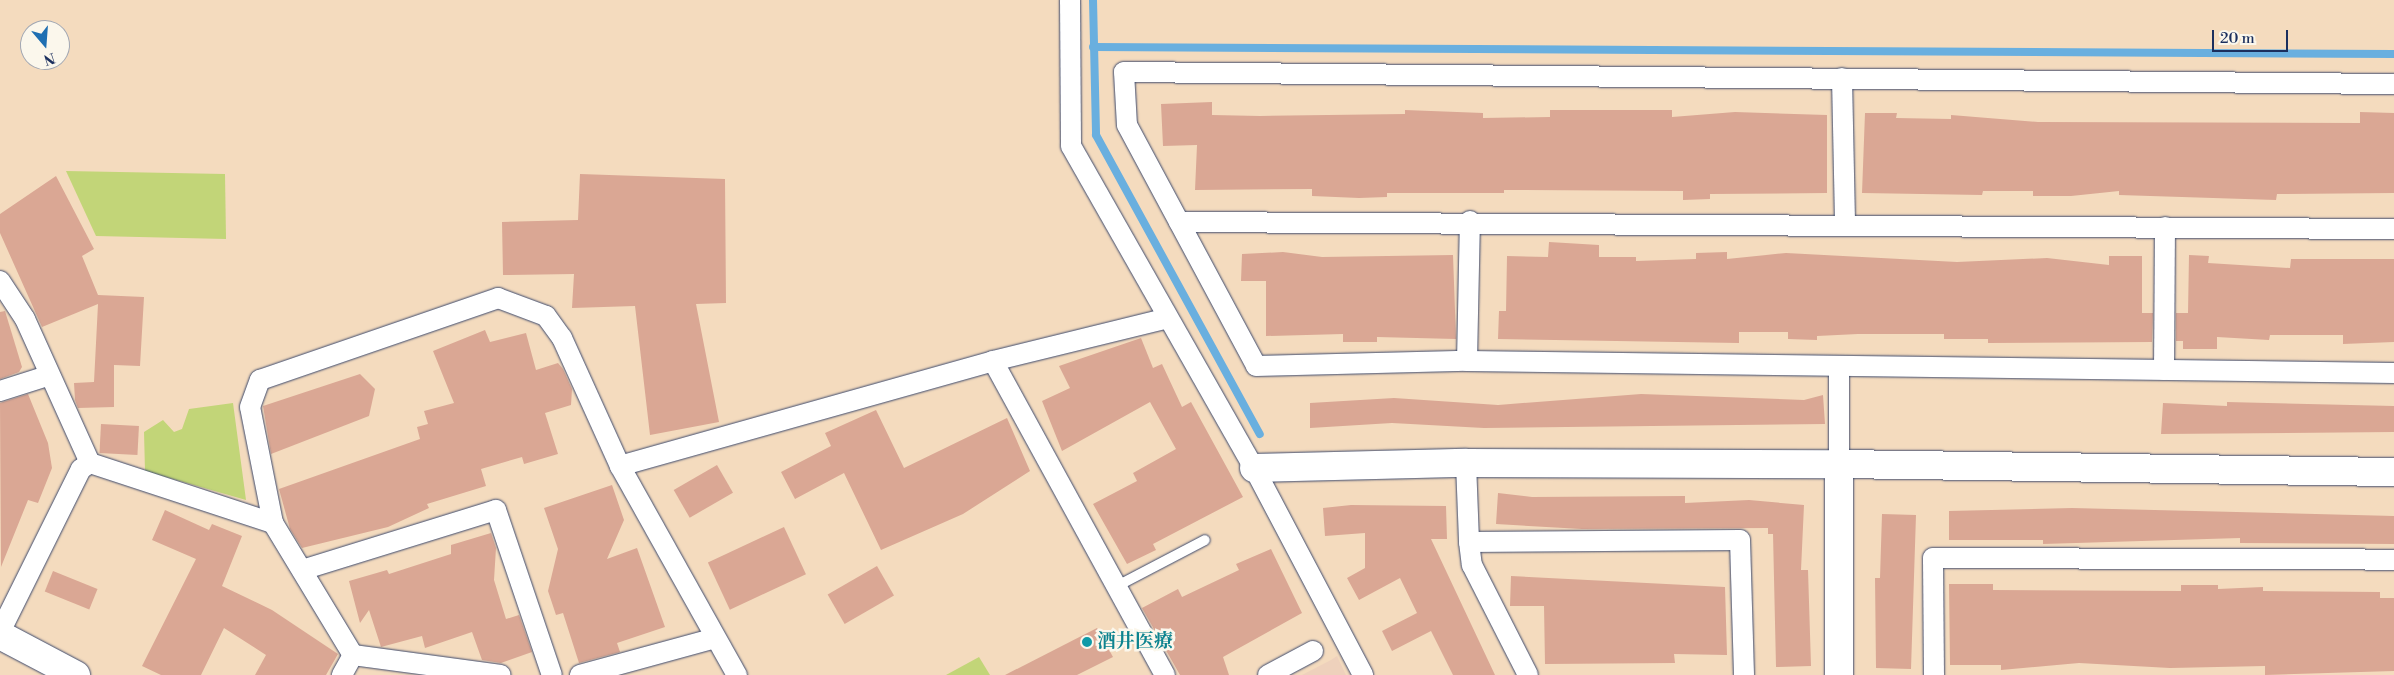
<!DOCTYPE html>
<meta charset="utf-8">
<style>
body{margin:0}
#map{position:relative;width:2394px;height:675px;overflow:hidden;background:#f4dbbe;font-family:"Libre Bodoni","Noto Serif JP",serif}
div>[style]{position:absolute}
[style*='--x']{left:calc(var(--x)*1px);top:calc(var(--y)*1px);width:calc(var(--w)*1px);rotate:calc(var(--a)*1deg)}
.built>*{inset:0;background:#eed1bc}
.green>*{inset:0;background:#c2d578}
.stream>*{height:8px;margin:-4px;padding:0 4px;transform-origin:4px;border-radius:4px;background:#69afdf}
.building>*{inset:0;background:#daa794;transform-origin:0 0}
.roads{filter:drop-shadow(0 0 1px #3c496c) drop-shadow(0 0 1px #3c496c)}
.lane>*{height:10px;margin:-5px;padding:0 5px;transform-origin:5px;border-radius:5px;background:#fff}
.street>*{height:20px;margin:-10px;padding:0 10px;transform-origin:10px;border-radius:10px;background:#fff}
.secondary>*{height:28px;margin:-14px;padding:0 14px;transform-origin:14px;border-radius:14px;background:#fff}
.dots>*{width:14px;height:14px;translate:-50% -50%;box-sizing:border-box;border:2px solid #fbf7ec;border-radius:50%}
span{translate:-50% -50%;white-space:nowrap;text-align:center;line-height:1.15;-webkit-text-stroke:5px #fbf7ec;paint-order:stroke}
.culture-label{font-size:19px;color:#0d838f;font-weight:700}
.left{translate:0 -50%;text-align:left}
.north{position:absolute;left:20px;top:20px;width:50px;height:50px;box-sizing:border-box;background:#fbf7ec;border:1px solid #a1a7b3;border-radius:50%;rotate:162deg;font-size:14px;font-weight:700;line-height:20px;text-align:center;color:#1b2f5e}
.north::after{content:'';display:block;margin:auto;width:18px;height:22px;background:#1f6fb2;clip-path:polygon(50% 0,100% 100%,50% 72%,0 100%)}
.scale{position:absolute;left:2212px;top:30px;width:76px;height:22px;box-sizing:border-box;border:2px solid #1b2f5e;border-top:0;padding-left:6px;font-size:15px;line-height:18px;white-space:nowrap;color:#1b2f5e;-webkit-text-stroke:4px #fbf7ec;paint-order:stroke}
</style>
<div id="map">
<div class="built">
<i style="clip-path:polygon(1337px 656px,1346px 675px,1302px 675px,1331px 660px)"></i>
</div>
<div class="green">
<i style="clip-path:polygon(66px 171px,225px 174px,226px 239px,96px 236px)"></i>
<i style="clip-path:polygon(233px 403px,246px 500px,145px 471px,144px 432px,163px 420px,174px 432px,182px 429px,189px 409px)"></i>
<i style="clip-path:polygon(979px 657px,990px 675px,946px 675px)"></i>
</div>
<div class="stream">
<i style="--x:1093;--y:0;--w:135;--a:88.7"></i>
<i style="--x:1096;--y:135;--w:341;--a:61.3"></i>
<i style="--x:1093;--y:47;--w:1301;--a:0.31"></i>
</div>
<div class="building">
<i style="clip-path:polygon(1212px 102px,1212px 115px,1260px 116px,1405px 114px,1405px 110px,1483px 113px,1483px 118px,1550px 117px,1550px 110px,1672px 110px,1672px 117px,1735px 112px,1827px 115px,1827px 193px,1710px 194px,1710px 199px,1683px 200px,1683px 191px,1504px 190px,1504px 193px,1387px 193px,1387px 197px,1359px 198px,1312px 196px,1312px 189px,1195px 190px,1197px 145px,1163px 146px,1161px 104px)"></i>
<i style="clip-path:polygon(2360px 112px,2394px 113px,2394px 193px,2277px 194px,2276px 200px,2119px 195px,2119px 191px,2071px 196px,2033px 196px,2033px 191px,1983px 191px,1982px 195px,1862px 193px,1865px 113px,1897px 113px,1896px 118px,1951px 119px,1951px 115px,2038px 122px,2360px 123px)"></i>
<i style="clip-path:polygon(580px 174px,725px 179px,726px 303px,696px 304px,719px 422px,650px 435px,635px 306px,572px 308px,574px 274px,503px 275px,502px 222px,578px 220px)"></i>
<i style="clip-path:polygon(56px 176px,94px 249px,82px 256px,98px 295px,144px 297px,140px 366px,114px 365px,114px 407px,78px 408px,75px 400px,74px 383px,94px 382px,98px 304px,42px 327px,0 233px,0 214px)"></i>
<i style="clip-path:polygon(1549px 242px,1599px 245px,1599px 257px,1636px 257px,1636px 261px,1696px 259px,1696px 253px,1727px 252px,1727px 259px,1786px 253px,1957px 262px,2047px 258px,2109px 265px,2109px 256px,2142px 256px,2142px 313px,2153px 313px,2152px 342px,1988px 343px,1988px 339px,1944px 339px,1944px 334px,1858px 334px,1817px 336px,1817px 340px,1788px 339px,1788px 332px,1739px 332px,1739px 343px,1498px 339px,1499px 311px,1506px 311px,1507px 256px,1548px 257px)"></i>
<i style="clip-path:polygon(1283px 252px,1322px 257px,1453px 255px,1456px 339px,1377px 337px,1377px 342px,1343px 342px,1343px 334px,1266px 336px,1266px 281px,1241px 281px,1242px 254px)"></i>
<i style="clip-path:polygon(2189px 255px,2209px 256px,2208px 263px,2290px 268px,2291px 259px,2394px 259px,2394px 342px,2343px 344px,2343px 335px,2270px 335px,2269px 340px,2217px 337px,2217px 349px,2183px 349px,2183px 341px,2176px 341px,2176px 313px,2188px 313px)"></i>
<i style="clip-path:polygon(5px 311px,22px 367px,19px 372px,0 379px,0 312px)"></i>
<i style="clip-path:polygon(485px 330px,490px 342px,526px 333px,536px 370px,558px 363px,563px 369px,572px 389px,571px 405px,545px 413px,558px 454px,524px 464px,522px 457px,481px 469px,486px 486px,427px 504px,429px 508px,388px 527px,302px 548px,290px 529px,279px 489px,420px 439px,417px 427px,428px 424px,424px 411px,454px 403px,433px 351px)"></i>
<i style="clip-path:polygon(1141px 338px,1153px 368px,1162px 364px,1182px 407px,1191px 402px,1243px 497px,1153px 544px,1156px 550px,1127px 564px,1093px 504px,1137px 481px,1133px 473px,1176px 449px,1150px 402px,1062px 451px,1042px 401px,1070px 388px,1059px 366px)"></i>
<i style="clip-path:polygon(360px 374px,375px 389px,369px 416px,271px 454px,263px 406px)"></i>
<i style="clip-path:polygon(28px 394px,48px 443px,52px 468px,38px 503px,28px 500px,1px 567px,0 403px)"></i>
<i style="clip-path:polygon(1641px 394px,1804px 400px,1823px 395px,1825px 424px,1484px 428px,1392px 423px,1310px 428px,1310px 403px,1394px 398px,1498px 405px)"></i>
<i style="clip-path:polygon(2227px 402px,2394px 406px,2394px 432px,2161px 434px,2163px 403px,2227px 406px)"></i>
<i style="clip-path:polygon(876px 410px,904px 468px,1007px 418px,1030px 471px,963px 514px,881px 550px,844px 473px,795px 499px,781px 472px,831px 446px,825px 433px)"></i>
<i style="left:101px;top:424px;width:38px;height:29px;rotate:3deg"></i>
<i style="left:717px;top:465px;width:32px;height:50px;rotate:60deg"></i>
<i style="clip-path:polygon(612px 485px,624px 520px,607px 559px,637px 548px,665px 627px,617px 643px,620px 652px,579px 663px,563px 613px,556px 615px,548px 591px,558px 549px,544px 508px)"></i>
<i style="clip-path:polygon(1498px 493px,1532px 497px,1685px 496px,1685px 503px,1749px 500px,1804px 505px,1801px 570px,1808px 570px,1811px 666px,1776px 667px,1773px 534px,1768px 534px,1768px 528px,1582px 529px,1496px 524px)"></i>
<i style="clip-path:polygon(1351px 505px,1446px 506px,1447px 539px,1431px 539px,1495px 675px,1453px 675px,1431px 631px,1392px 651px,1382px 631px,1417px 613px,1400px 578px,1359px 600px,1347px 578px,1365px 568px,1365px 533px,1325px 536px,1323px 508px)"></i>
<i style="clip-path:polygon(2072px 508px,2394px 516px,2394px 544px,2240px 543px,2240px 538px,2043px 544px,2043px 540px,1949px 540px,1949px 511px)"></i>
<i style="clip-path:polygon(165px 510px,209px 530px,212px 524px,242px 536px,222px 586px,272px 610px,338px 654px,326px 675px,255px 675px,266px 655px,224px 628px,201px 675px,161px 675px,142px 666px,196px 559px,152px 540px)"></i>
<i style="clip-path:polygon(1882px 514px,1916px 515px,1911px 669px,1876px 668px,1875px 578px,1880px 578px)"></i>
<i style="left:784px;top:527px;width:52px;height:84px;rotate:65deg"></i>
<i style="clip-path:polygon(491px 533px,496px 548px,494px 580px,506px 619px,519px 615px,532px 652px,501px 663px,482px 660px,472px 632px,425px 648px,422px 636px,381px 647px,369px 610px,360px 623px,349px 581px,387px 570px,389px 574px,451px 554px,451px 545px)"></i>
<i style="clip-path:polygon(1271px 549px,1302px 613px,1223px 657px,1229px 675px,1180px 675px,1142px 608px,1178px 589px,1182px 597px,1239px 570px,1236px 564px)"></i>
<i style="left:877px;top:566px;width:34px;height:57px;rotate:60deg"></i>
<i style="left:53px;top:571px;width:48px;height:22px;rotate:22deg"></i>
<i style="clip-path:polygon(1511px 576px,1725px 587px,1727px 655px,1674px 654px,1675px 663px,1545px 664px,1544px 606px,1510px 606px)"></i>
<i style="clip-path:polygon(1949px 584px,1993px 584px,1993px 590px,2181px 591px,2181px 585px,2218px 585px,2218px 589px,2263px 587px,2263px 591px,2380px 592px,2380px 598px,2394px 598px,2394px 671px,2265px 675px,2265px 666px,2170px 668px,2079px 663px,2001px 670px,2001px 665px,1950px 665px)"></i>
<i style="clip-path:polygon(1097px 628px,1113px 657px,1077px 675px,1005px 675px)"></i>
</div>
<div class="roads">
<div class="lane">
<i style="--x:1117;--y:586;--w:99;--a:-27.6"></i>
</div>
<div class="street">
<i style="--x:1070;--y:0;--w:146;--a:89.6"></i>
<i style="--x:1071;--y:146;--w:370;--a:60.4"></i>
<i style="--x:1254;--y:468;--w:234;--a:62.2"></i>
<i style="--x:1842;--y:78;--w:146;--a:88.8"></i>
<i style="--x:2394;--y:84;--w:1270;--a:-179.46"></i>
<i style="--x:1124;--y:72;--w:53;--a:86.8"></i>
<i style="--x:1127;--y:125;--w:273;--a:61.8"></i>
<i style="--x:1256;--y:366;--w:211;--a:-1.4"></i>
<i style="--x:1467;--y:361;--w:927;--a:0.74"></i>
<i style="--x:1179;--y:222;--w:1215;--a:0.33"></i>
<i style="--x:0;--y:281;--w:45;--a:56.7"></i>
<i style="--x:25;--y:319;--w:158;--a:65.7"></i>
<i style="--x:993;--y:361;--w:358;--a:61.3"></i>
<i style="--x:1467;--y:361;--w:140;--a:-88.8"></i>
<i style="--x:2164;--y:370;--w:143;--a:-89.6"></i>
<i style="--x:0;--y:391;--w:52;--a:-17.7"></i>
<i style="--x:1466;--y:463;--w:79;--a:87.8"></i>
<i style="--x:1469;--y:542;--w:271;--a:-0.4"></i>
<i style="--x:1740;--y:540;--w:135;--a:88.3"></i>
<i style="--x:1839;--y:464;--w:98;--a:-90"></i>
<i style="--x:620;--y:466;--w:387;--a:-15.7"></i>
<i style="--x:993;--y:361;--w:180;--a:-13.8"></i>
<i style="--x:273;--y:523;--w:118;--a:-101.2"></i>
<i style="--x:250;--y:407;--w:29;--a:-70"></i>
<i style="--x:260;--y:380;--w:252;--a:-19"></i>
<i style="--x:498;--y:298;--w:51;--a:20.6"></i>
<i style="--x:546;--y:316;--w:27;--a:54"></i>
<i style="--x:562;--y:338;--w:141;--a:65.6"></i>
<i style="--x:620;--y:466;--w:240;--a:60.8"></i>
<i style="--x:1469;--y:542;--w:23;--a:83"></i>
<i style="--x:1472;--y:565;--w:123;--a:63"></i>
<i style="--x:302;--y:570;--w:203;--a:-17.2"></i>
<i style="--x:496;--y:510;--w:174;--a:71.3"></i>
<i style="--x:0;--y:632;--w:182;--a:-63.6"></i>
<i style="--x:81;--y:469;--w:11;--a:-34"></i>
<i style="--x:90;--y:463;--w:193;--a:18.2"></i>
<i style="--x:273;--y:523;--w:154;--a:58.8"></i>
<i style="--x:353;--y:655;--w:23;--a:119"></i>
<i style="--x:353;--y:655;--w:149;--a:7.7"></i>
<i style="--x:580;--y:675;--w:140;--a:-15.3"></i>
<i style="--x:1268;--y:675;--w:51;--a:-28.1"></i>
<i style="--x:1934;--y:675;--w:117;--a:-90.5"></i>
<i style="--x:1933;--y:558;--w:461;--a:0.2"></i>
</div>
<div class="secondary">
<i style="--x:1839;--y:464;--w:555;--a:0.83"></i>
<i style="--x:1254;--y:468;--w:212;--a:-1.4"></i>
<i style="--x:1466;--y:463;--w:373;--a:0.2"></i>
<i style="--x:1839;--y:464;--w:211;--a:90"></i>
<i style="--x:0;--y:635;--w:86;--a:27.8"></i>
</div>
</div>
<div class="dots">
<i style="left:1087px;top:642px;background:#0f9aa8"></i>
</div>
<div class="culture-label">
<span class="left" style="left:1097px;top:642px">酒井医療</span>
</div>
<div class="north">N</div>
<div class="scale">20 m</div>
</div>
